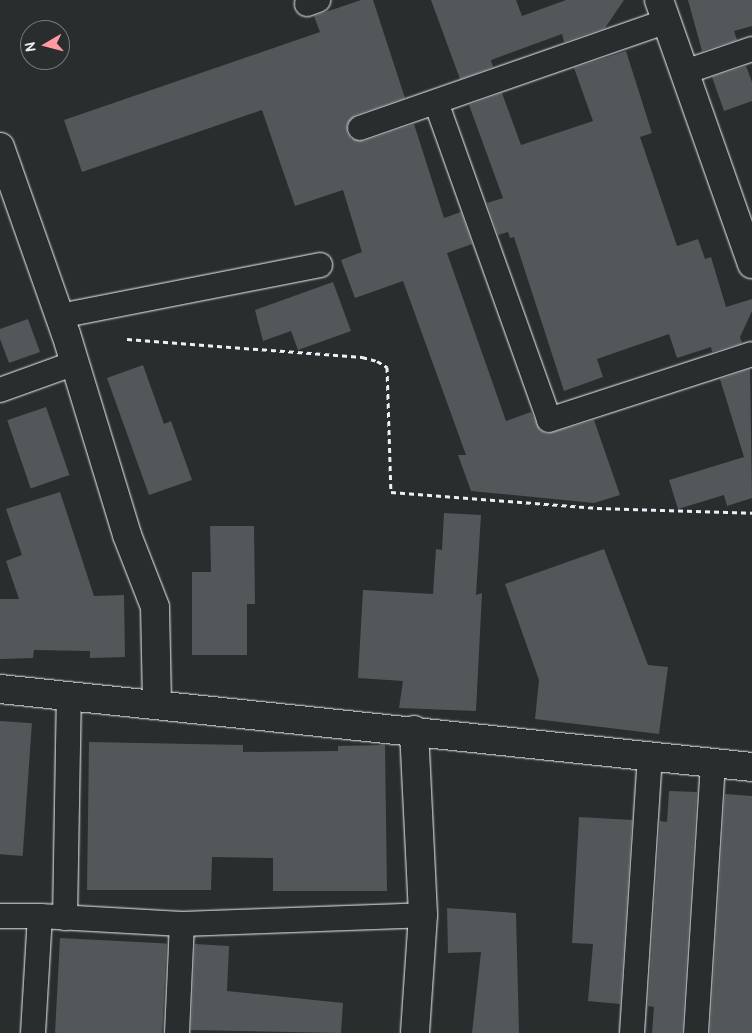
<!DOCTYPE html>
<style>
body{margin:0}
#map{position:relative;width:752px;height:1033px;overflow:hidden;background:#2a2d2e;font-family:Pangolin,sans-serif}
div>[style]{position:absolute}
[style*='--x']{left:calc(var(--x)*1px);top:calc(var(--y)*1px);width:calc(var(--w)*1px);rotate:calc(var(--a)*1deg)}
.building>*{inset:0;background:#535759;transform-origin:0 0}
.path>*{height:3px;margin-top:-1.5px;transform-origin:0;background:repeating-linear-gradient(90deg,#e8f1f8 0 5px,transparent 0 9px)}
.roads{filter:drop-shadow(0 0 1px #e8f1f8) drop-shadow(0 0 1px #e8f1f8)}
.lane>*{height:24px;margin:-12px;padding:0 12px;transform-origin:12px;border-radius:12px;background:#2a2d2e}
.street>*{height:28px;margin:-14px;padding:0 14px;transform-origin:14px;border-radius:14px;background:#2a2d2e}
span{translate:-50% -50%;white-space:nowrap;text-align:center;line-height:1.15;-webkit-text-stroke:4.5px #2a2d2e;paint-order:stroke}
.north{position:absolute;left:20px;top:20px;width:50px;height:50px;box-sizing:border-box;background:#2a2d2e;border:1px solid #767b7f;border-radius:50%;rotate:262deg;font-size:14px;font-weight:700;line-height:20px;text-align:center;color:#e8f1f8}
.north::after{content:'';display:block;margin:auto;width:18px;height:22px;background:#ff9aa2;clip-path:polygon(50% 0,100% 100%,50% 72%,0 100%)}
</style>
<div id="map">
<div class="building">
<i style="clip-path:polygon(361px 0,373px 0,405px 98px,355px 115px,347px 125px,347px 133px,351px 139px,364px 141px,414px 124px,444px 218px,461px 212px,472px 244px,447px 253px,506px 421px,531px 412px,540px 430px,547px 434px,594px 420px,620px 495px,594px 503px,471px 491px,458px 455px,466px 455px,403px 281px,355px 298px,341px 260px,362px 252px,343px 190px,295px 206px,262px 110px,82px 172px,64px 120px,320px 32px,314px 16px)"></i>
<i style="clip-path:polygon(431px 0,516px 0,522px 16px,566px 0,624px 0,605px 28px,564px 42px,562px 34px,491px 60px,493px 67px,460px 79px)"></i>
<i style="clip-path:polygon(688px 0,752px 0,752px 26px,734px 31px,737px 40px,702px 51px)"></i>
<i style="clip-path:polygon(626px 51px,652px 133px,640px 137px,677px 246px,698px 239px,705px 259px,711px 257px,726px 307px,752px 299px,752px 311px,740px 337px,742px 343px,712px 352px,711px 347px,677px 358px,669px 334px,597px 359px,603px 377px,564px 391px,514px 237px,510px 238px,508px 232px,498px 235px,487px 203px,503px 198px,469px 105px,502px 93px,521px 145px,593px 121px,574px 68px)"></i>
<i style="clip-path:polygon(746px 66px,752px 82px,752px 101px,724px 111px,712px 77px)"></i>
<i style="clip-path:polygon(333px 282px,351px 331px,298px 350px,291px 331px,263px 341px,255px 310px)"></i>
<i style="clip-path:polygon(28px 319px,40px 352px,9px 363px,0 339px,0 329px)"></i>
<i style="clip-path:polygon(143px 365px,164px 424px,171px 421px,192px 480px,149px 495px,107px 378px)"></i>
<i style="clip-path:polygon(750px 369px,752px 498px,727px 506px,724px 495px,678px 509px,669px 480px,744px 457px,720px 379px)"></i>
<i style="left:46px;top:407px;width:72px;height:41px;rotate:71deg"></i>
<i style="clip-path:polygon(60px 492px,94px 596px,124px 595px,125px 657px,90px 658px,90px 651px,34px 650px,33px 658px,0 659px,0 599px,19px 599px,6px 561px,22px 555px,6px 509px)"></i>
<i style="clip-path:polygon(444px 513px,481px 515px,476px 595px,482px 593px,476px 711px,399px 708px,403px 681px,358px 678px,363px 590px,433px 594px,436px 549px,442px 550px)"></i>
<i style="clip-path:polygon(210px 526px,254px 526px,255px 604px,247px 604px,247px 655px,192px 655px,192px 572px,211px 572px)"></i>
<i style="clip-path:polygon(604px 549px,648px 665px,668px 667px,659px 734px,535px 719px,539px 680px,505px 584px)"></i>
<i style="left:0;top:721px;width:32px;height:133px;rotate:4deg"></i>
<i style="clip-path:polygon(89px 742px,243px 745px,243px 752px,338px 751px,338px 746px,385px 745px,387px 891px,273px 891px,273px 858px,212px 857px,211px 890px,87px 890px)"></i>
<i style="clip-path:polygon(669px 791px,697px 792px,682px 1033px,652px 1033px,654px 1007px,648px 1006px,660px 821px,667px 822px)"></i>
<i style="clip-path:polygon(725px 794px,752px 796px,752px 1033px,710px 1033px)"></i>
<i style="clip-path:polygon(579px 817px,632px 820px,620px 1004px,588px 1001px,593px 944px,572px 943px)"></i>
<i style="clip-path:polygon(447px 908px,516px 913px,519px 1033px,472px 1033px,481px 952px,448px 953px)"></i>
<i style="left:60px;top:938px;width:107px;height:95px;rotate:3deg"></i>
<i style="clip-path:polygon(195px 944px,229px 946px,227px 991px,343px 1003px,341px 1033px,191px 1030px)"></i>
</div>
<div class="path">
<i style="--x:127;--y:339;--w:236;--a:4.4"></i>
<i style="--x:362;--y:357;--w:16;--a:15"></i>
<i style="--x:377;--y:361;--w:12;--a:31"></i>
<i style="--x:387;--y:367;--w:125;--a:88.2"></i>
<i style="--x:391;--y:492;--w:207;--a:4.4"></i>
<i style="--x:597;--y:508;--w:155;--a:1.8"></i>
</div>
<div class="roads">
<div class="lane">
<i style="--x:307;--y:4;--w:12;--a:-20"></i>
<i style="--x:685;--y:72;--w:71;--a:-18.9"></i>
<i style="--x:436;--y:102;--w:337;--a:70.4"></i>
<i style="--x:549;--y:420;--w:213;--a:-18"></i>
<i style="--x:360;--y:128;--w:325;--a:-19.2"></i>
<i style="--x:60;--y:316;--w:265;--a:-11.1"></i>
<i style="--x:0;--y:390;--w:80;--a:-19.8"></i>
<i style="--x:0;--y:916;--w:40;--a:0"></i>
<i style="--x:65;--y:918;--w:223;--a:-89"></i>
<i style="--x:33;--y:1033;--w:117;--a:-86.6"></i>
<i style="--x:40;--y:916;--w:142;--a:3.2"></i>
<i style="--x:182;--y:924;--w:241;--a:-2.1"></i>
<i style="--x:177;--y:1033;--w:109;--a:-87.4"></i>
<i style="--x:632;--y:1033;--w:278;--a:-86.3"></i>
<i style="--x:696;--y:1033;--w:271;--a:-86.4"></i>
</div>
<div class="street">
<i style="--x:659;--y:0;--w:280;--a:70.6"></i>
<i style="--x:0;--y:147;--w:198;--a:70.6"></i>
<i style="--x:66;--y:334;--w:210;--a:73.1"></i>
<i style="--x:127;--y:535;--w:77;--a:68.7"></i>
<i style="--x:155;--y:607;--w:96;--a:88.8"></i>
<i style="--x:0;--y:689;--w:756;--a:5.92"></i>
<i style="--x:414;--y:730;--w:185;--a:87.2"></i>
<i style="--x:423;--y:915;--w:118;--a:93.9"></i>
</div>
</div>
<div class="north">N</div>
</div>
